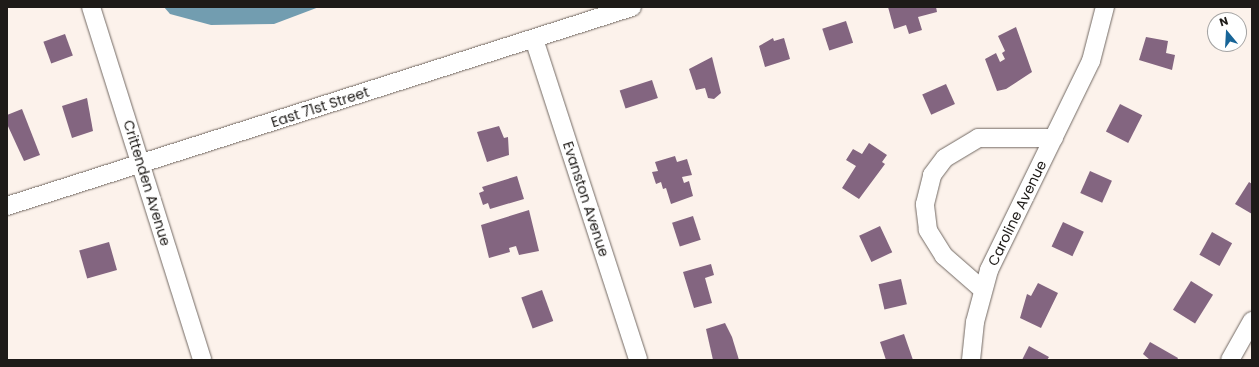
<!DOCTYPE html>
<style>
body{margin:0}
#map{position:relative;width:1259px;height:367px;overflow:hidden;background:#fcf2eb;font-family:Poppins,sans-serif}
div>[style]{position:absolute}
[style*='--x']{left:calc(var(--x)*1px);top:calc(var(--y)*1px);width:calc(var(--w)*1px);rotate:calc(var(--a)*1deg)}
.water>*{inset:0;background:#729db0}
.building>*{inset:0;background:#836580;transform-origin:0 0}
.roads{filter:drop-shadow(0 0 1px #726963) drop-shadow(0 0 1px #726963)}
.minor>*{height:18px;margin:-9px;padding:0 9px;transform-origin:9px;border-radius:9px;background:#fff}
span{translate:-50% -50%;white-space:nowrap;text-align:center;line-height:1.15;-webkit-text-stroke:4px #fff;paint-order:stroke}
.street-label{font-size:14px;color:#1e1b18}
.frame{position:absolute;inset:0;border:8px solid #1e1b18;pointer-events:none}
.north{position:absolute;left:1207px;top:12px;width:40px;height:40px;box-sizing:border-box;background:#fff;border:1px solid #a5a4a3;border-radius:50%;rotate:342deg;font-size:11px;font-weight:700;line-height:16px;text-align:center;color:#1e1b18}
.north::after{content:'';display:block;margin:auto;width:14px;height:18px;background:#186598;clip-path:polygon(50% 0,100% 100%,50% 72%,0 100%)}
</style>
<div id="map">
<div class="water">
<i style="clip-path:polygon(164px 7px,319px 7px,274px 24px,211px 25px,170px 14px)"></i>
</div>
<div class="building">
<i style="clip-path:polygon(888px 7px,936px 7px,937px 12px,918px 17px,922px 30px,909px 34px,906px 25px,894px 29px)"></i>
<i style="left:846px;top:21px;width:23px;height:25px;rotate:72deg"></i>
<i style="clip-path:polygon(1016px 27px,1032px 72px,1006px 89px,997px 91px,985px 59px,996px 53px,1000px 62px,1005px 59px,1002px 53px,1005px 51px,998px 36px)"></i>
<i style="left:65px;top:34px;width:23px;height:23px;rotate:70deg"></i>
<i style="clip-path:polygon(1146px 37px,1168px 41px,1166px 53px,1175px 55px,1172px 70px,1139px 60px)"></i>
<i style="clip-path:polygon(773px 38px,774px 41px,784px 38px,790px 59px,765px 67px,759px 46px)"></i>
<i style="clip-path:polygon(712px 57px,721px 93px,714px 99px,708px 98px,705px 88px,696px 90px,689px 69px)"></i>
<i style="left:652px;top:80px;width:19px;height:34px;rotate:72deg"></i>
<i style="left:946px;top:84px;width:22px;height:26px;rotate:66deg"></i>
<i style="clip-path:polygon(87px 98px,93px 131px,72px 138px,62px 106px)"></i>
<i style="left:1120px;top:104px;width:25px;height:31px;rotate:27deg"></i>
<i style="clip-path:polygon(22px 109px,40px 155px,24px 161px,7px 124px,7px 115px)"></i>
<i style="clip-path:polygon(499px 126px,504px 138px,508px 137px,509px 155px,487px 162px,477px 132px)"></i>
<i style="clip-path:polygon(869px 143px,887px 155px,882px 162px,885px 164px,859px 199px,842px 188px,856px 166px,846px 160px,853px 149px,862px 154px)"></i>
<i style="clip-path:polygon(675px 156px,677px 162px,687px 159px,692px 175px,682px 177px,684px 183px,689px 181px,693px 196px,671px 204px,666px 188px,663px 189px,661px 182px,656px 184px,652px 172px,658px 171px,655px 162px)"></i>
<i style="left:1090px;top:171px;width:24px;height:24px;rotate:24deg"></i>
<i style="clip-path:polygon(517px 176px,524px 199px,490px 209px,488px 203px,483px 205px,479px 193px,484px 191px,482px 187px)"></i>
<i style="clip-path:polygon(1249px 182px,1252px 184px,1252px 214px,1235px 204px)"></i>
<i style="clip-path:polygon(529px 210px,539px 251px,519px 255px,516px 246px,509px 248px,510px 252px,489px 258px,481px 225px)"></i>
<i style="left:693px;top:216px;width:25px;height:22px;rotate:72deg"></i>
<i style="left:1063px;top:222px;width:23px;height:27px;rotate:25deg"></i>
<i style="left:880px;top:226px;width:29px;height:23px;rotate:65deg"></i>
<i style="left:1212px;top:232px;width:23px;height:26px;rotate:29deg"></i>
<i style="left:109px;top:242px;width:29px;height:31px;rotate:74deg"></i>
<i style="clip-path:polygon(711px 264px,714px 275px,705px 278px,712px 303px,694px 308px,683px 272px)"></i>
<i style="left:901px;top:279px;width:26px;height:23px;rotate:77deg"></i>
<i style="left:1191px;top:281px;width:26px;height:34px;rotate:32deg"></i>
<i style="clip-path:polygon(1038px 283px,1058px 293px,1041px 328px,1020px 318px,1027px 294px,1031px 296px)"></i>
<i style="left:542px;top:290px;width:33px;height:22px;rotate:70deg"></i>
<i style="clip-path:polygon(725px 323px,732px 337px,739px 360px,713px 360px,706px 329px)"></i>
<i style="clip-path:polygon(904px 334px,913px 360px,886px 360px,880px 342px)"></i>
<i style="clip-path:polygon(1150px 342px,1178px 358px,1177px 360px,1150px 360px,1143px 354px)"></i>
<i style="clip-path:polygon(1029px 346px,1049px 357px,1047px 360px,1022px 360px)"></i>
</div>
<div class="roads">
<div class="minor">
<i style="--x:91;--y:7;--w:370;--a:72.5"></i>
<i style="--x:534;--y:39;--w:337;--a:72"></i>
<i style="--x:7;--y:206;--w:656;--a:-17.66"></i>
<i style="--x:983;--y:290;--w:52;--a:-138.9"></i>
<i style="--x:944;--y:256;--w:31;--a:-122"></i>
<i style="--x:928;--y:230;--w:26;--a:-97"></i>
<i style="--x:925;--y:204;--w:30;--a:-76"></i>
<i style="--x:932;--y:175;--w:21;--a:-53"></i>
<i style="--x:945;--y:158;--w:39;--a:-31"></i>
<i style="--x:978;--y:138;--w:76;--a:0"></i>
<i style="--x:971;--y:360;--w:38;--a:-84"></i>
<i style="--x:975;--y:322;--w:54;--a:-74.9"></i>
<i style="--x:989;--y:270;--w:233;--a:-64"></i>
<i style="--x:1091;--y:61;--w:56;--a:-75.5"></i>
<i style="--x:1230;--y:360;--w:45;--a:-60.6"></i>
</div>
</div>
<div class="street-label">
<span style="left:320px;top:107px;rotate:-18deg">East 71st Street</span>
<span style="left:147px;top:183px;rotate:73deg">Crittenden Avenue</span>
<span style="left:586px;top:199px;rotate:72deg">Evanston Avenue</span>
<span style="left:1017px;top:213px;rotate:-64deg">Caroline Avenue</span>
</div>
<div class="frame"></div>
<div class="north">N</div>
</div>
